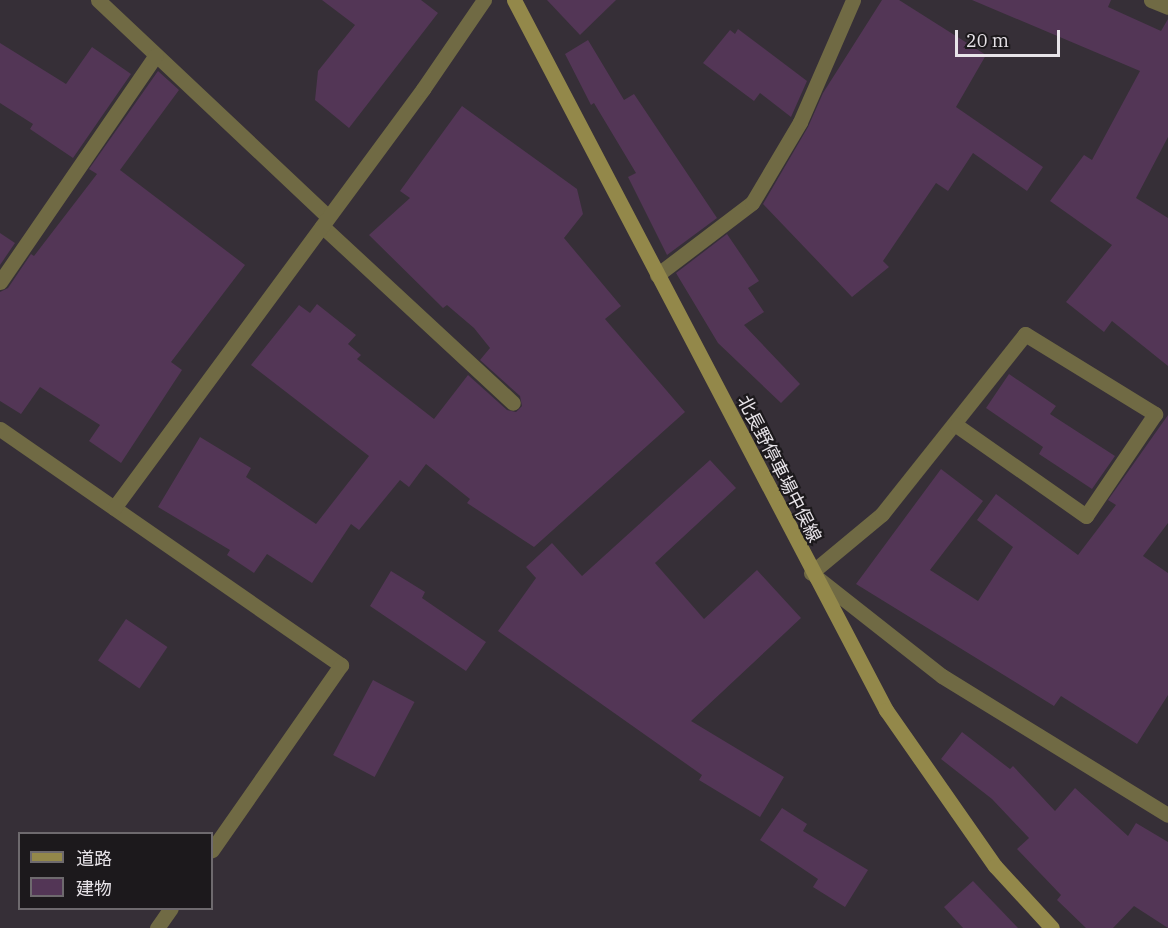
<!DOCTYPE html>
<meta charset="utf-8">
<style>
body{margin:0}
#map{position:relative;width:1168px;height:928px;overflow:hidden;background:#362f37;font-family:"IBM Plex Serif","Noto Sans JP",serif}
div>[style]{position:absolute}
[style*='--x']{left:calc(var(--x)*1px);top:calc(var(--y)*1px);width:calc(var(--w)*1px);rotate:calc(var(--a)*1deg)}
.building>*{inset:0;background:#533656;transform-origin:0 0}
.minor>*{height:15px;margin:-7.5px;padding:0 7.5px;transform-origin:7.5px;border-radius:7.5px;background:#706a44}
.tertiary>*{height:15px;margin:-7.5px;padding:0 7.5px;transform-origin:7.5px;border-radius:7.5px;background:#706a44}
.secondary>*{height:15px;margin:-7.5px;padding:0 7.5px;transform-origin:7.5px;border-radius:7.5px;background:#93884a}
span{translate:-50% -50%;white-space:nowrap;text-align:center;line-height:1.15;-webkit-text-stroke:4.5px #1c191c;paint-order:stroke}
.street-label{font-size:18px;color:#e8e4e9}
.legend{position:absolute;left:18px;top:832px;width:195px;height:78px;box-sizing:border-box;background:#1c191c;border:2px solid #6e6a6e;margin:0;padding:8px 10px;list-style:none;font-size:18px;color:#e8e4e9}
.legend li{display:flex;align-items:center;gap:12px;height:30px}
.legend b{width:30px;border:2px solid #6e6a6e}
.scale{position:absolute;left:955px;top:30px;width:105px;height:27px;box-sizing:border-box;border:3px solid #e8e4e9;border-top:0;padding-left:8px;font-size:18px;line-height:21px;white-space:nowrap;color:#e8e4e9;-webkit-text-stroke:4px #1c191c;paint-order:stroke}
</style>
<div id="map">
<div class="building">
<i style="clip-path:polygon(322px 0,421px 0,438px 13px,349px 128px,315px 100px,318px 71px,355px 25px)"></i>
<i style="clip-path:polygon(547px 0,616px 0,580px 35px)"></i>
<i style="clip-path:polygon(882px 0,899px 0,986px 55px,956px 107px,1043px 167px,1027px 191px,973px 153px,948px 191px,936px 183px,883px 261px,889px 267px,852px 297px,763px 204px,808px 127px,823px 93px)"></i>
<i style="clip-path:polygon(972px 0,1111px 0,1108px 7px,1161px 31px,1168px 19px,1168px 137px,1136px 198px,1168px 218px,1168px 366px,1112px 321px,1104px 332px,1066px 302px,1112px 245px,1050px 201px,1084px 155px,1092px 160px,1140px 71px)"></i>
<i style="clip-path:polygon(738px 29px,807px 81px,791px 117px,760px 93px,754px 101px,703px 63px,730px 30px,735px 34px)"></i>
<i style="clip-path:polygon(588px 40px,624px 100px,634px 94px,717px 218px,667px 255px,628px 177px,636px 173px,594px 103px,591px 105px,565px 54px)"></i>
<i style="clip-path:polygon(0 43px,66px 84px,92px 47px,131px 74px,73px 158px,30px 129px,33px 124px,0 103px)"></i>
<i style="clip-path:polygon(158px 71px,179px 90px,120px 170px,245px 265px,171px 362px,182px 370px,121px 463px,89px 441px,100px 425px,40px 387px,21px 414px,0 401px,0 292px,8px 288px,31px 254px,34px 256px,97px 174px,89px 169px)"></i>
<i style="clip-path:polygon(462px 106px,577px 189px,583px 214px,564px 238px,621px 306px,605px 319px,685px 412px,534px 547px,467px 503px,470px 499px,426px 464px,409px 487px,400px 480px,359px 530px,351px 524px,312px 583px,267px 554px,254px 573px,227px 555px,230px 550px,158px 507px,200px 437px,251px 468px,246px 477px,316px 524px,369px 456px,251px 365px,299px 305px,310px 313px,317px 304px,356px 335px,348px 344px,361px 355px,357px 359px,434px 419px,468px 375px,507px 410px,516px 412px,522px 406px,520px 396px,480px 360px,490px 348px,474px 328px,447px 305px,443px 308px,369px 235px,410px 198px,400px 191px)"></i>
<i style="clip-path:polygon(0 233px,15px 243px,0 265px)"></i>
<i style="clip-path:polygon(727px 234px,759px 281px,748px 288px,764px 312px,744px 325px,800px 384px,781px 403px,718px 343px,676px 273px)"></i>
<i style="clip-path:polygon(1009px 374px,1056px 406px,1050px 414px,1115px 456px,1092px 489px,1039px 454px,1043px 447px,986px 408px)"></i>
<i style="clip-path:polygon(1168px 415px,1168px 523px,1143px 556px,1168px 573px,1168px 695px,1137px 744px,1061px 696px,1054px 706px,856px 584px,941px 469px,983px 501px,930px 570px,978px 601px,1013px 547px,977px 520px,996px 494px,1078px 555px,1116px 505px,1108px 500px)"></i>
<i style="clip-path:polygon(710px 460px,736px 488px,655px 563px,704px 619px,757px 570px,801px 618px,691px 721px,784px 777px,760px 817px,699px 780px,702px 775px,498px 631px,536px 578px,526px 567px,552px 543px,582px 576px)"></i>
<i style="clip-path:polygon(391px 571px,425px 592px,422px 598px,486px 642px,466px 671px,370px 606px)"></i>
<i style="left:126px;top:619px;width:50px;height:50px;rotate:34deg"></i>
<i style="left:373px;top:680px;width:47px;height:85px;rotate:28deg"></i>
<i style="clip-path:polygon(962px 732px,1010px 769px,1013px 766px,1055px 811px,1075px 788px,1128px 836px,1136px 823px,1168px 842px,1168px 928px,1134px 906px,1113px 928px,1086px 928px,1057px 900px,1061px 895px,1017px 849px,1029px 838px,992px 799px,941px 759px)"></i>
<i style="clip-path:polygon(782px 808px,807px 824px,803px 831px,868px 870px,845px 907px,813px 887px,818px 879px,760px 840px)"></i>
<i style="clip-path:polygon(973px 881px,1018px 928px,963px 928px,944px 907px)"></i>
</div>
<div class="minor">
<i style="--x:98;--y:0;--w:316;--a:43.3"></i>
<i style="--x:1151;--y:0;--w:18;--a:22"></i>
<i style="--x:322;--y:226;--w:260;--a:42.8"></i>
<i style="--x:657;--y:275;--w:119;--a:-37.2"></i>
<i style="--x:752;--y:203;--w:94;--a:-59.3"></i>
<i style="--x:800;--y:122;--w:133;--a:-66.5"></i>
<i style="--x:0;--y:282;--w:275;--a:-55.5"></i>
<i style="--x:0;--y:429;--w:415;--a:34.7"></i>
<i style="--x:341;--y:665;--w:226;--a:124.9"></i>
<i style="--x:114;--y:508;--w:521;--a:-53.59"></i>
<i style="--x:423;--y:89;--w:108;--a:-55.6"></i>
<i style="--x:811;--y:573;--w:92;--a:-39.7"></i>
<i style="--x:882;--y:514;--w:230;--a:-51.5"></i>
<i style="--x:1025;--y:334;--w:153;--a:31.6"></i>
<i style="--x:1155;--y:414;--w:123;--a:124.1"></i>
<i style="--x:1086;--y:516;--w:159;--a:-145"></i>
<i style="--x:157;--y:928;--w:24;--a:-55"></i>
</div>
<div class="tertiary">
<i style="--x:816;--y:577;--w:160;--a:38.2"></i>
<i style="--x:942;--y:676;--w:265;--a:31.6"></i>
</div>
<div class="secondary">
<i style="--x:514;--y:0;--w:802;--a:62.35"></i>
<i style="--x:886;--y:710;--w:190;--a:55.1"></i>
<i style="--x:995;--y:866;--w:84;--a:47.4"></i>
</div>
<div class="street-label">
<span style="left:779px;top:469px;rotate:63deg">北長野停車場中俣線</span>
</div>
<ul class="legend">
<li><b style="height:8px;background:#93884a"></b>道路</li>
<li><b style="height:16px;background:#533656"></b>建物</li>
</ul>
<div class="scale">20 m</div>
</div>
